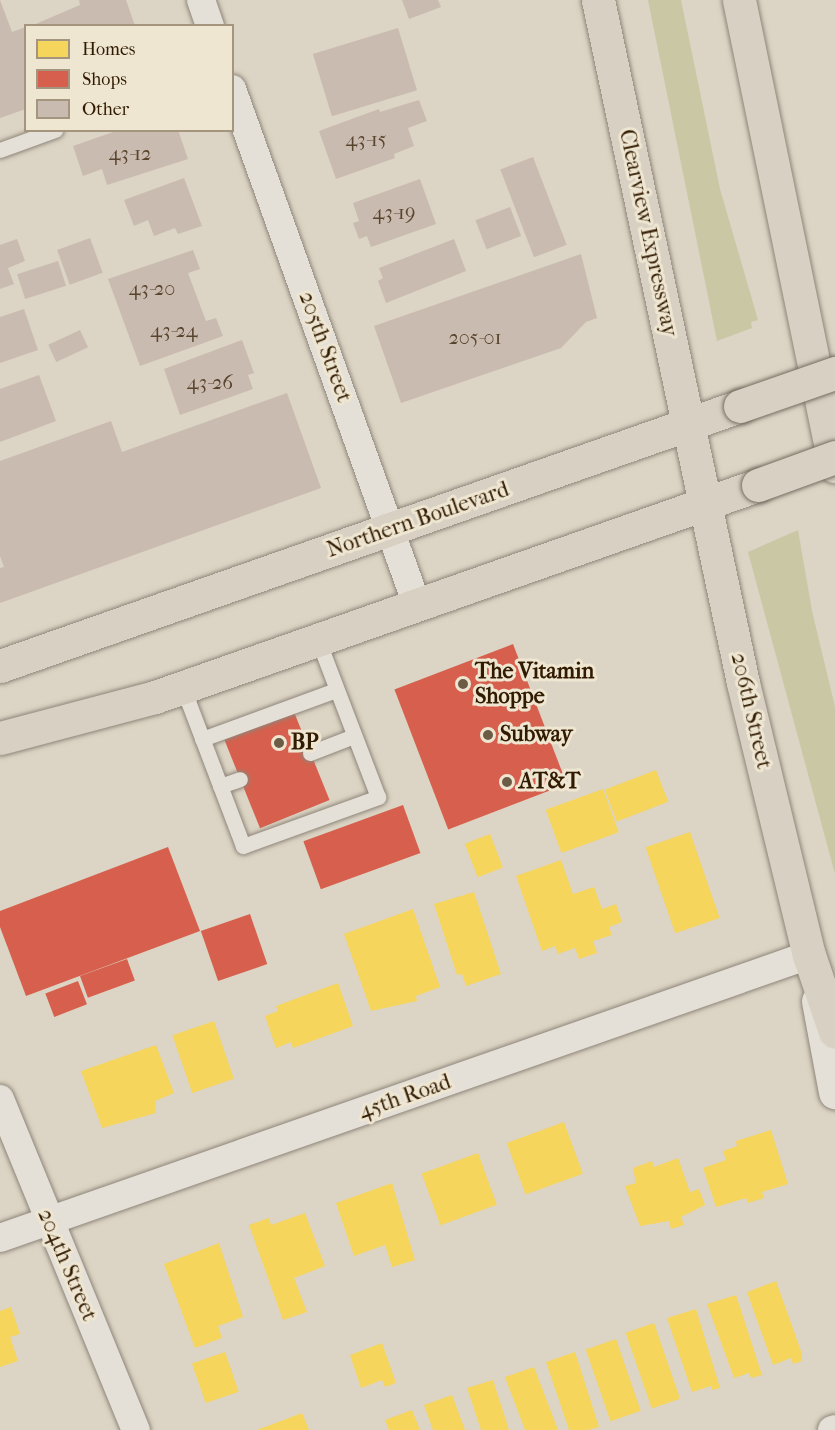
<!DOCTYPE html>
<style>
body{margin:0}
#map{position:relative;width:835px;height:1430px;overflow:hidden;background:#dcd4c4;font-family:"IM FELL French Canon",serif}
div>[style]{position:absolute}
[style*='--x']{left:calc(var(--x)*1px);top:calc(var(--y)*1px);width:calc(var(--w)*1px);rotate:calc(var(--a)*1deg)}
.green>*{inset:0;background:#cac7a5}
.homes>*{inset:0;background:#f6d55c;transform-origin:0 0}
.shops>*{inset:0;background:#d6604d;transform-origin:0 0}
.building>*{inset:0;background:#cabbb0;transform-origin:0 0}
.roads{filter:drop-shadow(0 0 2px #8e867a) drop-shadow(0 0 2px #8e867a)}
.service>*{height:15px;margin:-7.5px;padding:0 7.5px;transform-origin:7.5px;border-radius:7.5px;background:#e4e0d8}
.minor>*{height:28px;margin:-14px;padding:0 14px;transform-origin:14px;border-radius:14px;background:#e4e0d8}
.tertiary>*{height:33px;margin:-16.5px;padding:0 16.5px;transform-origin:16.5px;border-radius:16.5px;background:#e4e0d8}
.primary>*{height:33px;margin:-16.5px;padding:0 16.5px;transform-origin:16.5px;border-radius:16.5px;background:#d8d1c3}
.motorway>*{height:33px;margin:-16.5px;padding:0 16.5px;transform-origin:16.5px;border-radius:16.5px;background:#d8d1c3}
.bridges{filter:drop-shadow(0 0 2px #756d61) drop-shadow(0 0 2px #756d61)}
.primary-bridge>*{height:33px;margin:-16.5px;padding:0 16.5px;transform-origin:16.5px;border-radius:16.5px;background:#d8d1c3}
.dots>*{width:16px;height:16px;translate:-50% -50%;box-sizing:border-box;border:3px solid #efe6d2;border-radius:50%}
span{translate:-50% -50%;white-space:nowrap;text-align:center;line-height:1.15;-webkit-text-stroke:6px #efe6d2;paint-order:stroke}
.number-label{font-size:20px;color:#59452e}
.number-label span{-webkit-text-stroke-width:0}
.street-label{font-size:22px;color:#311b00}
.poi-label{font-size:22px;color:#311b00;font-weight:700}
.left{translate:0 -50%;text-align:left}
.legend{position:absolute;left:24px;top:24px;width:210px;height:108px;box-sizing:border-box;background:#efe6d2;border:2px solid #a3957e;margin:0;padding:8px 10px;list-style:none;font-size:18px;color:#311b00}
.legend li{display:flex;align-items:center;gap:12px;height:30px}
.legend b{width:30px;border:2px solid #a3957e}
</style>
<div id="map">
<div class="green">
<i style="clip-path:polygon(648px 0,681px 0,720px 189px,758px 320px,751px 322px,752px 328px,717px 341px)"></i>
<i style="clip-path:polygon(798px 530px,812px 611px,835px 707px,835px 874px,748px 552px)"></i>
</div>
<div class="homes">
<i style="left:656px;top:770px;width:34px;height:55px;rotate:69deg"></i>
<i style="left:603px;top:789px;width:46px;height:61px;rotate:70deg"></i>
<i style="left:690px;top:832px;width:91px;height:47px;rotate:71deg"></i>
<i style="left:490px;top:834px;width:36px;height:27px;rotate:69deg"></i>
<i style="clip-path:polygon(561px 860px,573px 894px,594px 887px,602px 909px,616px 904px,622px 922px,609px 927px,612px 935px,593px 941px,597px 953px,579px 959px,575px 948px,558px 954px,555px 946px,542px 951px,516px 876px)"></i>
<i style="clip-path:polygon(474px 892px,501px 974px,466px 986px,462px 974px,457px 975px,434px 904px)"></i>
<i style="clip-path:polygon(413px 909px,440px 987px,416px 996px,417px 1001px,371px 1011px,344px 934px)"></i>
<i style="clip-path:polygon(338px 983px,353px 1026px,293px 1048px,291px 1042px,276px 1048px,265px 1016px,278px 1011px,276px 1006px)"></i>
<i style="left:214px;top:1021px;width:61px;height:44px;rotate:71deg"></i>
<i style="clip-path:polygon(156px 1045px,174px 1093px,155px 1101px,156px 1113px,102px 1128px,81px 1071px)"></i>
<i style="left:564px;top:1122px;width:55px;height:61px;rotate:70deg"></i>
<i style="clip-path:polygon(771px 1130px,788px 1184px,762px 1192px,764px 1198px,748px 1203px,746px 1198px,716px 1207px,703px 1168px,726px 1160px,723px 1151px,737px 1146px,736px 1141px)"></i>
<i style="left:478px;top:1153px;width:55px;height:60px;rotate:70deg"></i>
<i style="clip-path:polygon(678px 1158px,690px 1192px,699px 1189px,705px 1205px,681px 1217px,684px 1225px,671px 1229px,669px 1221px,640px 1226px,625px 1186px,636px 1183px,633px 1168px,652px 1161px,654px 1167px)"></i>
<i style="clip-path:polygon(392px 1183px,415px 1260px,392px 1267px,385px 1245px,354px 1256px,336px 1203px)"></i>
<i style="clip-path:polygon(305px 1213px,325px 1266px,294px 1278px,307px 1312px,283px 1320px,249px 1225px,269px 1218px,271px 1225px)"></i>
<i style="clip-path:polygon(219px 1243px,243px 1317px,218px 1326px,222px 1338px,195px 1348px,164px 1264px)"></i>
<i style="clip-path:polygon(776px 1281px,802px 1354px,802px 1361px,793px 1364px,791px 1358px,773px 1365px,747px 1292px)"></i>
<i style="clip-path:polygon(736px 1295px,762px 1375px,751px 1378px,749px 1373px,734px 1378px,707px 1304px)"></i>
<i style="clip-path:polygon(11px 1307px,20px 1334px,10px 1337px,18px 1361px,0 1367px,0 1311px)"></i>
<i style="clip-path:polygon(696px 1309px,720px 1388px,712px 1390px,711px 1386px,692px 1392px,667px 1318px)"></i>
<i style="left:654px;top:1323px;width:80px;height:30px;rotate:71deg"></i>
<i style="left:616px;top:1339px;width:76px;height:32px;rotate:71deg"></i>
<i style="clip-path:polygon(382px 1343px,396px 1383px,385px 1387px,382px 1380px,361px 1388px,350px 1355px)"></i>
<i style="left:225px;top:1352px;width:42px;height:35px;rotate:71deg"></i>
<i style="clip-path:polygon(575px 1352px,599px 1427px,588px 1430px,569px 1430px,546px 1362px)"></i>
<i style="clip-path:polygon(534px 1367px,558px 1430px,525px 1430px,505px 1377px)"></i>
<i style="clip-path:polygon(493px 1380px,509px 1430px,481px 1430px,467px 1388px)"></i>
<i style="clip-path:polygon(452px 1395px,465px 1430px,433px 1430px,424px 1405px)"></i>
<i style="clip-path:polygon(412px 1410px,420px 1430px,389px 1430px,385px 1420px)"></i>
<i style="clip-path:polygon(302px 1413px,309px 1430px,257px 1430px)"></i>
</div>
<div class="shops">
<i style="left:513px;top:644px;width:150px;height:127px;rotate:69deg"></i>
<i style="left:294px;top:712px;width:95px;height:75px;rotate:68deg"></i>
<i style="left:403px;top:805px;width:51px;height:106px;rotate:70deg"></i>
<i style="clip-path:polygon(168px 847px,200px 931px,26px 996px,0 927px,0 911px)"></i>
<i style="left:250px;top:914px;width:53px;height:52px;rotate:71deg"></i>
<i style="left:127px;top:959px;width:23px;height:50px;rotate:70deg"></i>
<i style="left:78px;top:981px;width:25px;height:35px;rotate:69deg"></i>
</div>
<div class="building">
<i style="clip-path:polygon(0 0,12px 32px,26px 27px,26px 109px,0 118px)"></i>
<i style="clip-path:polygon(79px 0,126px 0,135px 26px,31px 26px,80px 5px)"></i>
<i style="clip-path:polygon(402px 0,438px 0,441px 7px,409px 19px)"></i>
<i style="left:398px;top:28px;width:65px;height:89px;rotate:73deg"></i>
<i style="clip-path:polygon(419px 100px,427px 121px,408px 128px,414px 146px,394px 154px,395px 158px,336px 179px,319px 131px,379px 109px,380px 112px)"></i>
<i style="clip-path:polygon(119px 130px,178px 130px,188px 159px,107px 185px,102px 169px,83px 176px,73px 146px)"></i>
<i style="left:533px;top:157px;width:94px;height:35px;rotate:69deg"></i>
<i style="clip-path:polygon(184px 178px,202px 226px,178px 234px,175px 228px,154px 236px,148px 220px,134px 226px,124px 200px)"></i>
<i style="clip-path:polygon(420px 179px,436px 224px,371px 247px,367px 236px,359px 239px,353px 223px,359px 221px,353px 203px)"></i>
<i style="left:510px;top:207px;width:31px;height:37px;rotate:69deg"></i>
<i style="left:90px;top:238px;width:37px;height:35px;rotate:70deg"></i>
<i style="clip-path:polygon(17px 239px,25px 261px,8px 268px,14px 284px,0 289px,0 245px)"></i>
<i style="clip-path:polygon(454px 239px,466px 271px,386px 303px,378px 281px,383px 278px,379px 268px)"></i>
<i style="clip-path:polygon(193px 250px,200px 269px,188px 273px,206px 321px,216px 318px,223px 336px,140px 366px,108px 279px)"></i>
<i style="clip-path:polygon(581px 254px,597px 318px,586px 322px,561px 348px,401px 403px,374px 326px)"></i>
<i style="left:58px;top:261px;width:26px;height:43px;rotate:72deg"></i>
<i style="clip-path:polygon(24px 309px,38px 350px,0 363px,0 317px)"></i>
<i style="left:80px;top:330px;width:19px;height:35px;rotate:65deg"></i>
<i style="clip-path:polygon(242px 340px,254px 373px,248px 375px,253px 389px,180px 415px,164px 369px)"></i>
<i style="clip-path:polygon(39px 375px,56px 421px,0 442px,0 389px)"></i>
<i style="clip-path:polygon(287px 393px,321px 488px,0 603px,0 568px,4px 567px,0 556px,0 461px,111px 421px,122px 452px)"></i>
</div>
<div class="roads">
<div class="service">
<i style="--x:0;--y:150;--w:59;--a:-20"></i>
<i style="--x:183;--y:688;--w:169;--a:69.2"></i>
<i style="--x:243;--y:846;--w:144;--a:-19.9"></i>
<i style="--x:378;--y:797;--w:168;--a:-110.9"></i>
<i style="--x:202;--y:739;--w:143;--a:-20.1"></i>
<i style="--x:310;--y:753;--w:47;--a:-21.1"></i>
<i style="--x:220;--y:786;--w:21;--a:-19"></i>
</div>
<div class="minor">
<i style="--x:201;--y:0;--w:28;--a:71"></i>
<i style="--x:232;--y:89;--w:548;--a:70.28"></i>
<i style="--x:0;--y:1099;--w:358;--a:67.7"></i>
<i style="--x:0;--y:1238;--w:857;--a:-19.28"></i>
<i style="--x:832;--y:1430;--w:3;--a:-18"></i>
</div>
<div class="tertiary">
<i style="--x:818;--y:1001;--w:93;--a:79.4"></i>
</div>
<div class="primary">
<i style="--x:598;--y:0;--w:698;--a:78.01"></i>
<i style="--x:743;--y:683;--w:280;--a:76.4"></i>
<i style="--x:0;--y:666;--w:784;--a:-19.36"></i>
<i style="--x:0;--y:738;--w:160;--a:-14.8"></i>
<i style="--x:155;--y:697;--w:639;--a:-19.37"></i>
</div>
<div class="motorway">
<i style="--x:739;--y:0;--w:476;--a:78.4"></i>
<i style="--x:809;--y:955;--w:81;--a:71.3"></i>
</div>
</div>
<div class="bridges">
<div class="primary-bridge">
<i style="--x:740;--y:406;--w:101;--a:-19.2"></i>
<i style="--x:758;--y:485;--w:82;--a:-20"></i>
</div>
</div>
<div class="dots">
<i style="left:463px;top:684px;background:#6d5c45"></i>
<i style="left:488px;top:735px;background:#6d5c45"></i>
<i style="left:279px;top:743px;background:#6d5c45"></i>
<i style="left:507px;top:782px;background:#6d5c45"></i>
</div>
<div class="number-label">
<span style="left:366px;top:139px">43-15</span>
<span style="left:130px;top:153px">43-12</span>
<span style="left:394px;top:212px">43-19</span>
<span style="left:152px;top:288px">43-20</span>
<span style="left:174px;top:330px">43-24</span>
<span style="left:475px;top:337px">205-01</span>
<span style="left:210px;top:382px">43-26</span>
</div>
<div class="street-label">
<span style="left:648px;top:233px;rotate:78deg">Clearview Expressway</span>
<span style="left:325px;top:347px;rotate:70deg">205th Street</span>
<span style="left:418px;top:520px;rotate:-19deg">Northern Boulevard</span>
<span style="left:751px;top:711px;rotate:77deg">206th Street</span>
<span style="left:405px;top:1097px;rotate:-19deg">45th Road</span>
<span style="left:67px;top:1265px;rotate:67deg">204th Street</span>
</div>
<div class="poi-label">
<span class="left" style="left:475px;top:684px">The Vitamin<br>Shoppe</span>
<span class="left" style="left:500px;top:735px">Subway</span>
<span class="left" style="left:291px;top:743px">BP</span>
<span class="left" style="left:519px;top:782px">AT&amp;T</span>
</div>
<ul class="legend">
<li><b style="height:16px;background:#f6d55c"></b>Homes</li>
<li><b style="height:16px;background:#d6604d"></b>Shops</li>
<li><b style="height:16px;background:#cabbb0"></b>Other</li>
</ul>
</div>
